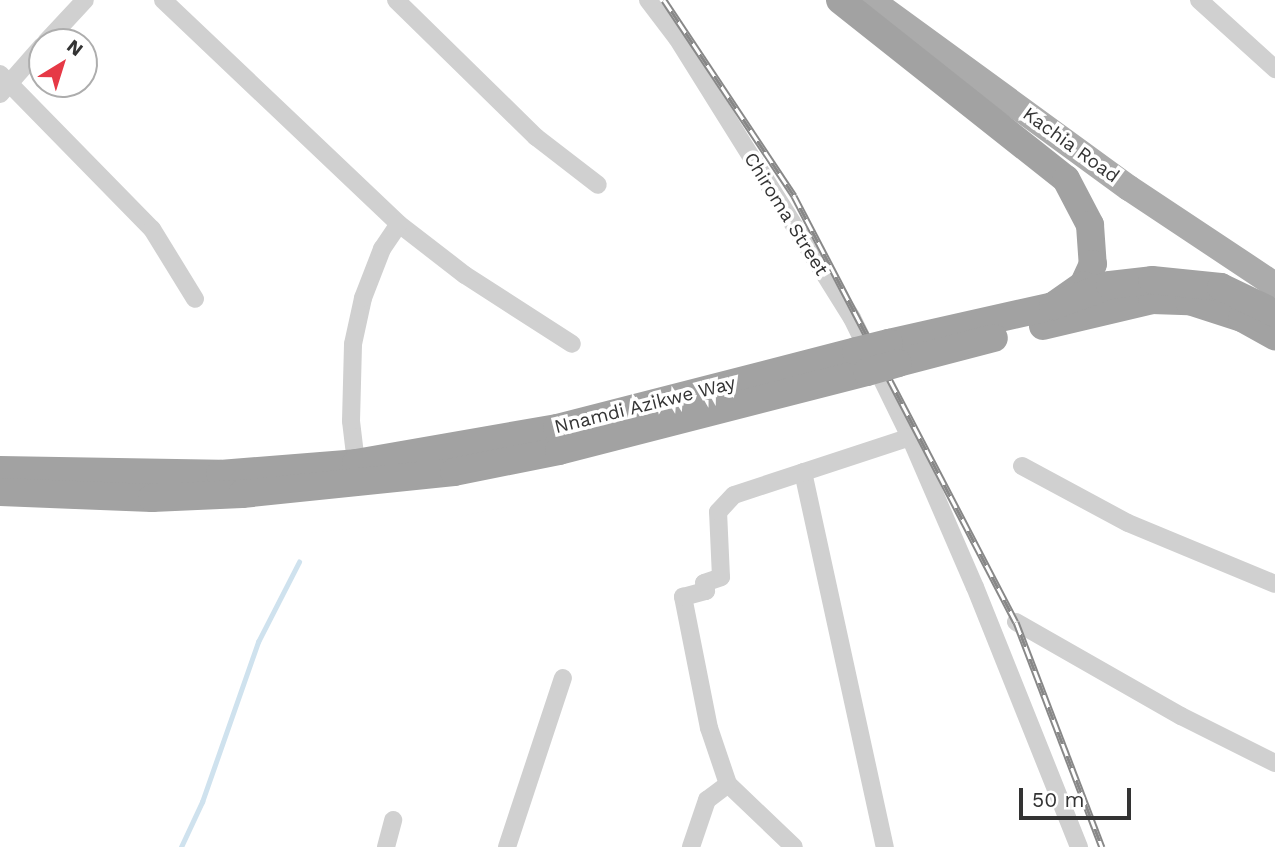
<!DOCTYPE html>
<style>
body{margin:0}
#map{position:relative;width:1275px;height:847px;overflow:hidden;background:#fff;font-family:"Work Sans",sans-serif}
div>[style]{position:absolute}
[style*='--x']{left:calc(var(--x)*1px);top:calc(var(--y)*1px);width:calc(var(--w)*1px);rotate:calc(var(--a)*1deg)}
.stream>*{height:4.5px;margin:-2.25px;padding:0 2.25px;transform-origin:2.25px;border-radius:2.25px;background:#cfe2ee}
.minor>*{height:18px;margin:-9px;padding:0 9px;transform-origin:9px;border-radius:9px;background:#d0d0d0}
.primary>*{height:26px;margin:-13px;padding:0 13px;transform-origin:13px;border-radius:13px;background:#ababab}
.trunk>*{height:28px;margin:-14px;padding:0 14px;transform-origin:14px;border-radius:14px;background:#a2a2a2}
.rail>*{height:7px;margin-top:-3.5px;transform-origin:0;background:repeating-linear-gradient(90deg,#fff 0 13px,#888 0 26px);box-sizing:border-box;border-block:2px solid #888}
.trunk-bridge>*{height:28px;margin:-14px;padding:0 14px;transform-origin:14px;border-radius:14px;background:#a2a2a2}
span{translate:-50% -50%;white-space:nowrap;text-align:center;line-height:1.15;-webkit-text-stroke:7px #fff;paint-order:stroke}
.street-label{font-size:19px;color:#333}
.north{position:absolute;left:28px;top:28px;width:70px;height:70px;box-sizing:border-box;background:#fff;border:2px solid #adadad;border-radius:50%;rotate:38deg;font-size:19px;font-weight:700;line-height:28px;text-align:center;color:#333}
.north::after{content:'';display:block;margin:auto;width:24px;height:32px;background:#e63946;clip-path:polygon(50% 0,100% 100%,50% 72%,0 100%)}
.scale{position:absolute;left:1019px;top:788px;width:112px;height:32px;box-sizing:border-box;border:4px solid #333;border-top:0;padding-left:9px;font-size:21px;line-height:24px;white-space:nowrap;color:#333;-webkit-text-stroke:5px #fff;paint-order:stroke}
</style>
<div id="map">
<div class="stream">
<i style="--x:181;--y:847;--w:50;--a:-65"></i>
<i style="--x:202;--y:802;--w:170;--a:-70.7"></i>
<i style="--x:258;--y:642;--w:90;--a:-62.9"></i>
</div>
<div class="minor">
<i style="--x:163;--y:0;--w:325;--a:43.5"></i>
<i style="--x:399;--y:224;--w:83;--a:37.7"></i>
<i style="--x:465;--y:275;--w:127;--a:32.8"></i>
<i style="--x:396;--y:0;--w:196;--a:44.4"></i>
<i style="--x:536;--y:137;--w:78;--a:37.7"></i>
<i style="--x:648;--y:0;--w:48;--a:52.7"></i>
<i style="--x:677;--y:38;--w:330;--a:58"></i>
<i style="--x:852;--y:318;--w:132;--a:64"></i>
<i style="--x:910;--y:437;--w:163;--a:66.6"></i>
<i style="--x:975;--y:587;--w:280;--a:68.2"></i>
<i style="--x:1199;--y:0;--w:103;--a:42.2"></i>
<i style="--x:46;--y:42;--w:57;--a:-47.1"></i>
<i style="--x:0;--y:74;--w:217;--a:45.6"></i>
<i style="--x:152;--y:229;--w:82;--a:58.4"></i>
<i style="--x:0;--y:94;--w:64;--a:-48.8"></i>
<i style="--x:356;--y:463;--w:42;--a:-96.8"></i>
<i style="--x:351;--y:421;--w:77;--a:-88.5"></i>
<i style="--x:353;--y:344;--w:47;--a:-77.7"></i>
<i style="--x:363;--y:298;--w:53;--a:-68.8"></i>
<i style="--x:382;--y:249;--w:30;--a:-56"></i>
<i style="--x:1022;--y:466;--w:120;--a:28.3"></i>
<i style="--x:1128;--y:523;--w:159;--a:22.5"></i>
<i style="--x:803;--y:472;--w:384;--a:77.7"></i>
<i style="--x:1016;--y:622;--w:190;--a:29.7"></i>
<i style="--x:1181;--y:716;--w:105;--a:26.6"></i>
<i style="--x:728;--y:784;--w:91;--a:43.7"></i>
<i style="--x:386;--y:847;--w:28;--a:-75"></i>
<i style="--x:507;--y:847;--w:178;--a:-71.7"></i>
<i style="--x:691;--y:847;--w:50;--a:-71.2"></i>
<i style="--x:707;--y:800;--w:26;--a:-37"></i>
<i style="--x:728;--y:784;--w:59;--a:-108.7"></i>
<i style="--x:709;--y:728;--w:134;--a:-101.2"></i>
<i style="--x:683;--y:597;--w:24;--a:-15"></i>
<i style="--x:706;--y:591;--w:8;--a:-104"></i>
<i style="--x:704;--y:583;--w:18;--a:-19"></i>
<i style="--x:721;--y:577;--w:65;--a:-92.6"></i>
<i style="--x:718;--y:512;--w:23;--a:-47"></i>
<i style="--x:734;--y:495;--w:185;--a:-18.2"></i>
</div>
<div class="primary">
<i style="--x:871;--y:0;--w:319;--a:36.1"></i>
<i style="--x:1129;--y:188;--w:175;--a:33.6"></i>
</div>
<div class="trunk">
<i style="--x:840;--y:0;--w:288;--a:38.4"></i>
<i style="--x:1066;--y:179;--w:52;--a:62.4"></i>
<i style="--x:1090;--y:225;--w:39;--a:86"></i>
<i style="--x:1093;--y:264;--w:23;--a:115"></i>
<i style="--x:1083;--y:285;--w:37;--a:145"></i>
<i style="--x:1043;--y:326;--w:112;--a:-13.4"></i>
<i style="--x:1152;--y:300;--w:37;--a:2"></i>
<i style="--x:1189;--y:301;--w:56;--a:17.8"></i>
<i style="--x:1242;--y:318;--w:38;--a:29"></i>
<i style="--x:889;--y:343;--w:168;--a:-12.7"></i>
<i style="--x:1053;--y:306;--w:61;--a:-20.2"></i>
<i style="--x:1110;--y:285;--w:42;--a:-6.8"></i>
<i style="--x:1152;--y:280;--w:69;--a:5.8"></i>
<i style="--x:1221;--y:287;--w:60;--a:25.7"></i>
<i style="--x:898;--y:363;--w:99;--a:-14.6"></i>
<i style="--x:0;--y:470;--w:220;--a:1"></i>
<i style="--x:220;--y:474;--w:136;--a:-4.6"></i>
<i style="--x:356;--y:463;--w:204;--a:-9.9"></i>
<i style="--x:557;--y:428;--w:309;--a:-14.4"></i>
<i style="--x:0;--y:492;--w:152;--a:2.3"></i>
<i style="--x:152;--y:498;--w:90;--a:-2.5"></i>
<i style="--x:242;--y:494;--w:213;--a:-5.9"></i>
<i style="--x:454;--y:472;--w:107;--a:-11.3"></i>
<i style="--x:559;--y:451;--w:318;--a:-14.4"></i>
</div>
<div class="rail">
<i style="--x:664;--y:0;--w:235;--a:56.4"></i>
<i style="--x:794;--y:196;--w:480;--a:62.5"></i>
<i style="--x:1016;--y:622;--w:241;--a:69.1"></i>
</div>
<div class="trunk-bridge">
<i style="--x:856;--y:351;--w:34;--a:-14"></i>
<i style="--x:867;--y:372;--w:32;--a:-16"></i>
</div>
<div class="street-label">
<span style="left:1071px;top:145px;rotate:36deg">Kachia Road</span>
<span style="left:786px;top:214px;rotate:58deg">Chiroma Street</span>
<span style="left:645px;top:405px;rotate:-14deg">Nnamdi Azikwe Way</span>
</div>
<div class="north">N</div>
<div class="scale">50 m</div>
</div>
